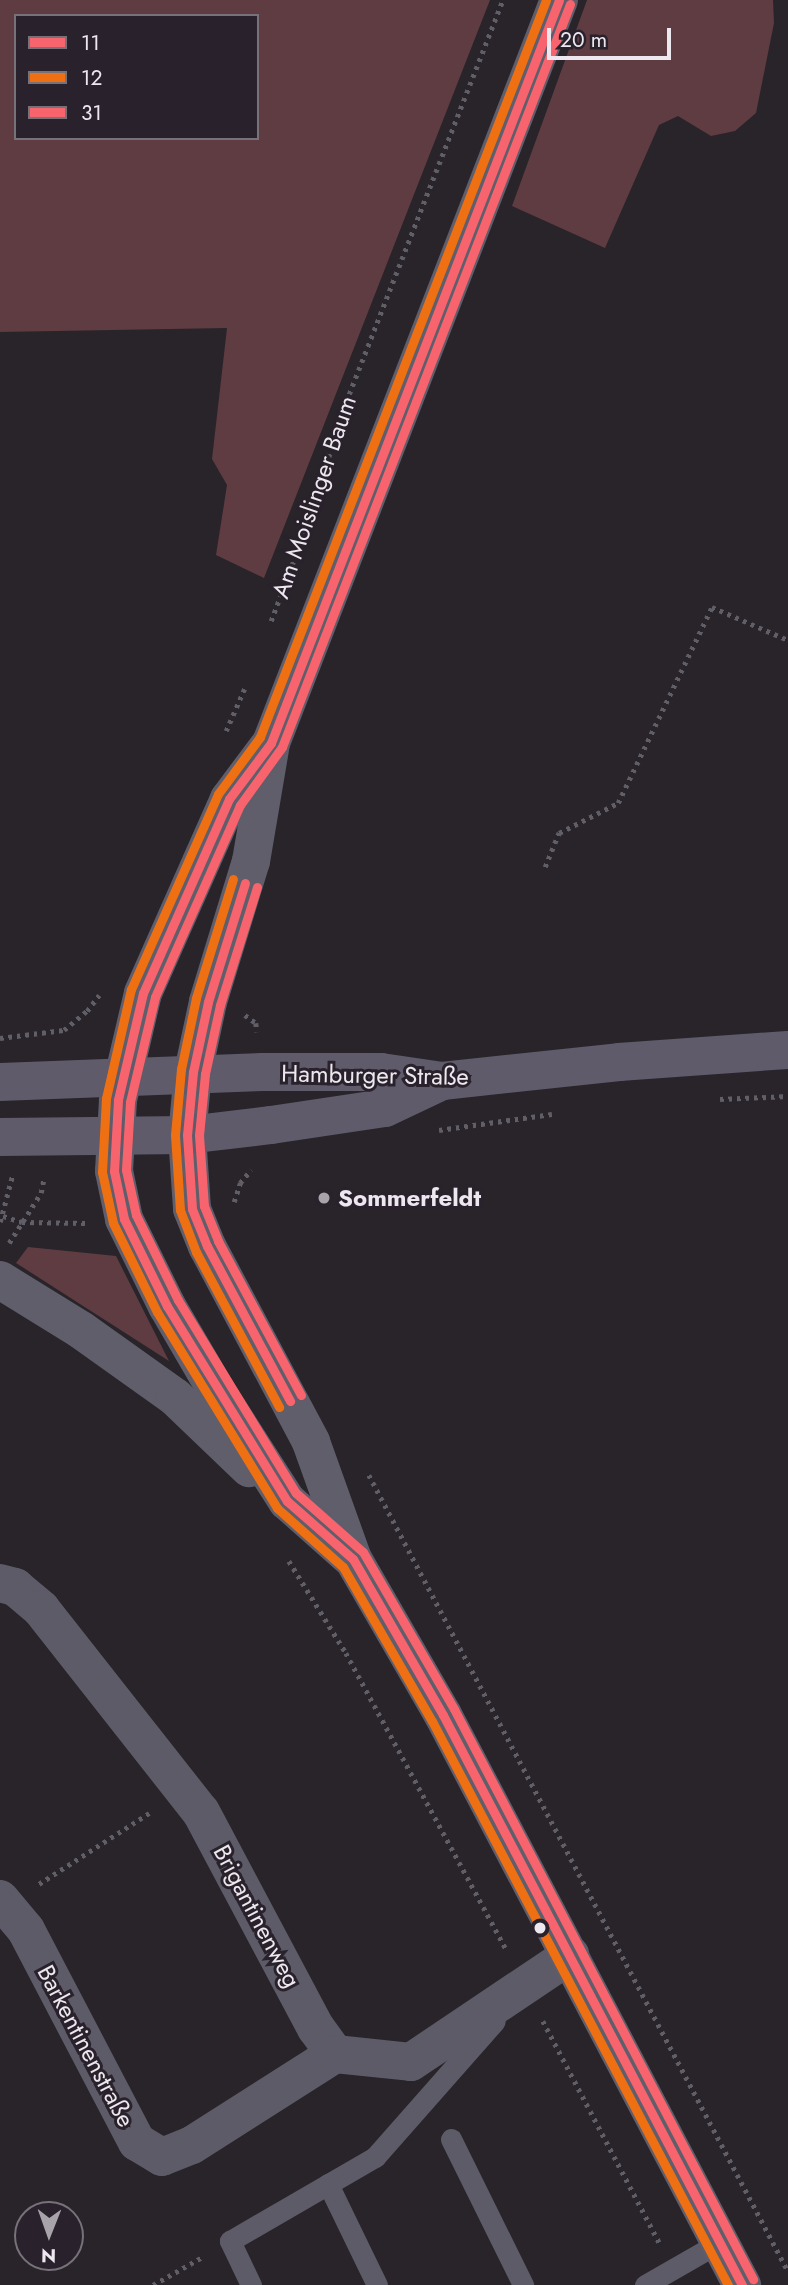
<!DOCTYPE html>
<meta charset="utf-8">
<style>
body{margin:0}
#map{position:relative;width:788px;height:2285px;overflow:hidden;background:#28242a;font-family:Jost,sans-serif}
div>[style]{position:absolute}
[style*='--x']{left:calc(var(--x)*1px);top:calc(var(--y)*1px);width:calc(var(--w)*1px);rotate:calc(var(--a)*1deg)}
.green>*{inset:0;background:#5e3c41}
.path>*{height:4.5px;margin-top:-2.25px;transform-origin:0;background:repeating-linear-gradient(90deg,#605e67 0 3.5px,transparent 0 8.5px)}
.service>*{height:21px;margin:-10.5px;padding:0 10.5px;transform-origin:10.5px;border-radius:10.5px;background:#5e5b68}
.minor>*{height:38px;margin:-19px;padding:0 19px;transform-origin:19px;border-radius:19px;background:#5e5b68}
.secondary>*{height:38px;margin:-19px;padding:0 19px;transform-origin:19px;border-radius:19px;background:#605e6b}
.primary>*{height:38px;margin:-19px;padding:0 19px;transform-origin:19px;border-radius:19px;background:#5f5b6b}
.bus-1>*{height:9px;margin:-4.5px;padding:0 4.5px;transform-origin:4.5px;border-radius:4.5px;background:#f7646e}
.bus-2>*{height:9px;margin:-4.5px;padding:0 4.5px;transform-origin:4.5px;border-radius:4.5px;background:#ef7013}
.bus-3>*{height:9px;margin:-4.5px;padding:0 4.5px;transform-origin:4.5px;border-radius:4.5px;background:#f7646e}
.dots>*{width:19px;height:19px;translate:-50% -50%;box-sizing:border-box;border:4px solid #29222c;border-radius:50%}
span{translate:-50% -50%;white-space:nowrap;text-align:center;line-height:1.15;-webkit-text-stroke:6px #29222c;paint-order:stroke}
.street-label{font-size:24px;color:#ede8ef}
.poi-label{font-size:24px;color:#ede8ef;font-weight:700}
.left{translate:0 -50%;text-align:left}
.legend{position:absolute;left:14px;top:14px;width:245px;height:126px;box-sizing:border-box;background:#29222c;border:2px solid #77717a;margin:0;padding:9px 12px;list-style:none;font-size:21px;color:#ede8ef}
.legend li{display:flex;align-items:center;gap:14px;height:35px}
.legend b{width:35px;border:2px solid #77717a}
.north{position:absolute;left:14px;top:2201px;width:70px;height:70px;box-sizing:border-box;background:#29222c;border:2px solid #77717a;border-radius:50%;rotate:181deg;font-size:19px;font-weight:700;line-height:28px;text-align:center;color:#ede8ef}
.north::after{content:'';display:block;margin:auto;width:24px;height:32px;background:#a8a3aa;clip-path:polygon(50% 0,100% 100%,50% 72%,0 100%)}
.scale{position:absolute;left:547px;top:28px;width:124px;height:32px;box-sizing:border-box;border:4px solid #ede8ef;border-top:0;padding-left:9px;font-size:21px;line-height:24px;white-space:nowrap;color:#ede8ef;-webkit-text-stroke:5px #29222c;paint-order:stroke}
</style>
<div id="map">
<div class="green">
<i style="clip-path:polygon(evenodd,0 0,490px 0,264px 578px,216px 555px,227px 485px,212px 459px,227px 328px,0 332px,0 0,16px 16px,257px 16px,257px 138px,16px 138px,16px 16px)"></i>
<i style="clip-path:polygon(587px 0,773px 0,774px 23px,756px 113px,735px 131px,711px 136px,678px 116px,659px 125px,605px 248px,512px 206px)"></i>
<i style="clip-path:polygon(28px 1247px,116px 1256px,169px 1361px,16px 1263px)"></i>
</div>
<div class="path">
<i style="--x:271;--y:621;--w:106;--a:-69.5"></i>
<i style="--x:308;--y:522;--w:126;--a:-72.4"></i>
<i style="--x:346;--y:402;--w:432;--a:-68.7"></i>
<i style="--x:226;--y:731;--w:50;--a:-66.5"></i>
<i style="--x:545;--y:867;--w:37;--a:-68"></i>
<i style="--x:559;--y:833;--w:66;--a:-27"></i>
<i style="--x:618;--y:803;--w:217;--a:-64.4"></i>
<i style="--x:712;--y:607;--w:83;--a:23.5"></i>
<i style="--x:245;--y:1015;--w:14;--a:36"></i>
<i style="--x:256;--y:1023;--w:9;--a:84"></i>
<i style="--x:0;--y:1038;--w:64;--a:-7.1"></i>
<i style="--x:64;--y:1030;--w:30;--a:-40"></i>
<i style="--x:87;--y:1011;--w:20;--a:-53"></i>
<i style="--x:720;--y:1099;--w:68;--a:-2.5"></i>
<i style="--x:439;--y:1130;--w:114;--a:-8.1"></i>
<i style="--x:234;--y:1202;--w:20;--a:-72"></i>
<i style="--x:240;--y:1183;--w:17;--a:-50"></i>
<i style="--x:3;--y:1216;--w:20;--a:18"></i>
<i style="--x:22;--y:1222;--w:63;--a:0.9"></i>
<i style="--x:0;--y:1222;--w:47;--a:-75.1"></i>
<i style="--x:9;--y:1243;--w:59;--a:-57.4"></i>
<i style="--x:41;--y:1193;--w:16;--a:-79"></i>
<i style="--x:369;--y:1475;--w:900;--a:62.24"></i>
<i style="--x:289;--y:1561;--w:108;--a:58.2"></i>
<i style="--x:346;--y:1653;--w:339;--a:61.6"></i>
<i style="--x:39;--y:1884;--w:131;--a:-32.8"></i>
<i style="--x:543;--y:2021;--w:250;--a:62.3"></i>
<i style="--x:153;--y:2285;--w:59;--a:-29.6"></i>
</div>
<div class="service">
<i style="--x:451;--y:2139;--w:163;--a:63.7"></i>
<i style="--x:328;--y:2184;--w:112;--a:64.1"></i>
<i style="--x:251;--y:2285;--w:49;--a:-115.5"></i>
<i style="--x:230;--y:2241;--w:168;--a:-30.1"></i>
<i style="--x:375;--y:2157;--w:181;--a:-48.6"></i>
<i style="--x:645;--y:2285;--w:86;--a:-29.8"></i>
</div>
<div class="minor">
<i style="--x:0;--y:1583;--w:16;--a:15"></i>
<i style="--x:15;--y:1587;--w:34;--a:40"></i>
<i style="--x:41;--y:1609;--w:258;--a:51.8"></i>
<i style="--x:201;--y:1812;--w:245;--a:62"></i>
<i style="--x:316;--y:2028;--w:32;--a:54"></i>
<i style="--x:335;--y:2054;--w:76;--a:6"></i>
<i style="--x:411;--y:2062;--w:192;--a:-33.9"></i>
<i style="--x:0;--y:1899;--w:40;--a:50"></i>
<i style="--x:26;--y:1930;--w:239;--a:62.4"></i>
<i style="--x:137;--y:2142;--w:29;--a:31"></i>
<i style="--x:162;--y:2157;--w:32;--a:-22"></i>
<i style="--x:192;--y:2145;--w:169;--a:-32.5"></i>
</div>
<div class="secondary">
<i style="--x:559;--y:0;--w:797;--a:111.19"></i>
<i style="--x:271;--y:743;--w:120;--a:99.6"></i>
<i style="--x:251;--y:861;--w:147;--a:107"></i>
<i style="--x:208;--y:1002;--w:72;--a:102.1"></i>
<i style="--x:193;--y:1072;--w:63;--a:95.4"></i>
<i style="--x:187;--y:1135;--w:74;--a:86.1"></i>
<i style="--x:192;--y:1209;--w:40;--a:68"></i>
<i style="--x:207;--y:1246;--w:222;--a:62"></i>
<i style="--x:311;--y:1442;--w:124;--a:70.3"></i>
<i style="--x:353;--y:1559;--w:180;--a:60"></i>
<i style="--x:443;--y:1715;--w:644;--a:62.32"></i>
<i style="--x:267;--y:748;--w:64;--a:126.7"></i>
<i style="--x:229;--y:799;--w:212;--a:113.9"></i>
<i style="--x:143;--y:993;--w:110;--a:103.2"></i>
<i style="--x:118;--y:1100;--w:71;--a:93.2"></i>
<i style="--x:114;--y:1171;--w:49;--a:78.2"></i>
<i style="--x:124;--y:1219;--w:97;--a:63.7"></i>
<i style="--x:167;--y:1306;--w:99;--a:59.8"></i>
<i style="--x:217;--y:1392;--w:130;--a:57.3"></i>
<i style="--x:287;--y:1501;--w:84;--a:41.6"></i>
<i style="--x:0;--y:1280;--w:95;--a:31.7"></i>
<i style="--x:81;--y:1330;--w:115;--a:35.5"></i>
<i style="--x:175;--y:1397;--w:103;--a:43.8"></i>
</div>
<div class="primary">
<i style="--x:0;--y:1082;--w:263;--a:-2.2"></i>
<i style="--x:263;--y:1072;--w:118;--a:0"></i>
<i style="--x:381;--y:1072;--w:62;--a:8.4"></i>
<i style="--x:442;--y:1081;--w:178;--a:-6.1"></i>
<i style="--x:619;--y:1062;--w:169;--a:-4.1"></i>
<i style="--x:0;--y:1137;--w:187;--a:-0.6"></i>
<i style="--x:187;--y:1135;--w:85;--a:-6.8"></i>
<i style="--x:271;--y:1125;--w:115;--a:-8.5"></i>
<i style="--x:385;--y:1108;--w:63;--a:-25.3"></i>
</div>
<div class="bus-1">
<i style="--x:559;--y:0;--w:797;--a:111.19"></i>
<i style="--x:271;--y:743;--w:70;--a:126.9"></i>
<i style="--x:229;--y:799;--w:212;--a:113.9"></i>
<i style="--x:143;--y:993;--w:110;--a:103.2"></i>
<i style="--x:118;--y:1100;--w:71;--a:93.2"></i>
<i style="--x:114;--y:1171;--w:49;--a:78.2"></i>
<i style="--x:124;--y:1219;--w:97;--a:63.7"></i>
<i style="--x:167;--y:1306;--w:229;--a:58.4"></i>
<i style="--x:287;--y:1501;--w:88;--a:41.3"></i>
<i style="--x:353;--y:1559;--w:180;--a:60"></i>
<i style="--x:443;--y:1715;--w:644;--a:62.32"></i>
<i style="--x:245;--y:883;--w:125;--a:107.3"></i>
<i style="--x:208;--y:1002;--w:72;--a:102.1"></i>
<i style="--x:193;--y:1072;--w:63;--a:95.4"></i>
<i style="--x:187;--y:1135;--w:74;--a:86.1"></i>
<i style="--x:192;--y:1209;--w:40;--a:68"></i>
<i style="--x:207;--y:1246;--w:176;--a:61.8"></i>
</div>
<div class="bus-2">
<i style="--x:546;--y:0;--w:791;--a:111.21"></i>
<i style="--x:260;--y:737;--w:71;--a:126.4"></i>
<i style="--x:218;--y:794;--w:214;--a:114"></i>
<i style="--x:131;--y:989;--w:112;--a:102.9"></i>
<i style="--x:106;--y:1098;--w:74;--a:93.1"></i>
<i style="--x:102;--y:1172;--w:52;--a:77.8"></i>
<i style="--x:113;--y:1223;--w:99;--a:63.7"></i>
<i style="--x:157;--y:1312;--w:230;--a:58.5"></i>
<i style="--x:277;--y:1508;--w:89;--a:41.8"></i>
<i style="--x:343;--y:1567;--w:178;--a:60"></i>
<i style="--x:432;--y:1721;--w:637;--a:62.31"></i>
<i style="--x:233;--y:879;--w:125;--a:107.3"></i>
<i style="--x:196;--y:998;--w:73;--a:101.9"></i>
<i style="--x:181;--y:1069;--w:66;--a:95.2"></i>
<i style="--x:175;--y:1135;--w:75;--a:86.2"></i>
<i style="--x:180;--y:1210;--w:45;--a:69.1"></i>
<i style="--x:196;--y:1252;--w:176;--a:61.8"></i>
</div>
<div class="bus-3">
<i style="--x:570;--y:4;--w:797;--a:111.19"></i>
<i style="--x:282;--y:747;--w:72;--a:125.9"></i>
<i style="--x:240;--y:805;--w:210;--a:113.9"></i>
<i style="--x:155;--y:997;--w:108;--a:103.4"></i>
<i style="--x:130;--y:1102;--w:68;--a:93.4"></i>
<i style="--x:126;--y:1170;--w:46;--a:77.5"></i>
<i style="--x:136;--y:1215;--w:95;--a:63.7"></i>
<i style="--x:178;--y:1300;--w:226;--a:58.6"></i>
<i style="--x:296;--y:1493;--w:89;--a:41.4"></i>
<i style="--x:363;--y:1552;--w:181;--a:59.9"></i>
<i style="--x:454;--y:1709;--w:644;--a:62.32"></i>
<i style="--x:257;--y:887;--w:124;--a:107.4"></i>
<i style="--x:220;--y:1005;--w:71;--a:102.3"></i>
<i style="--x:205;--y:1074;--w:61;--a:95.6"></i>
<i style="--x:199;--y:1135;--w:71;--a:86"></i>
<i style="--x:204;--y:1206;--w:38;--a:68"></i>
<i style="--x:218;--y:1241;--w:175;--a:61.7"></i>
</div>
<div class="dots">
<i style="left:324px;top:1198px;background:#a8a3aa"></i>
<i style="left:540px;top:1928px;background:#ede8ef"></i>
</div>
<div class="street-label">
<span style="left:314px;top:497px;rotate:-71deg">Am Moislinger Baum</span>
<span style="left:375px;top:1075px;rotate:1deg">Hamburger Straße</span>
<span style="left:257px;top:1916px;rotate:62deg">Brigantinenweg</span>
<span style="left:86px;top:2046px;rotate:62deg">Barkentinenstraße</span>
</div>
<div class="poi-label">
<span class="left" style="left:338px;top:1198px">Sommerfeldt</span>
</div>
<ul class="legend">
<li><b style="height:9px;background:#f7646e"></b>11</li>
<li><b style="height:9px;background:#ef7013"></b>12</li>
<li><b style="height:9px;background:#f7646e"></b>31</li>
</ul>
<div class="north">N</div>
<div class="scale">20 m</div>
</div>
